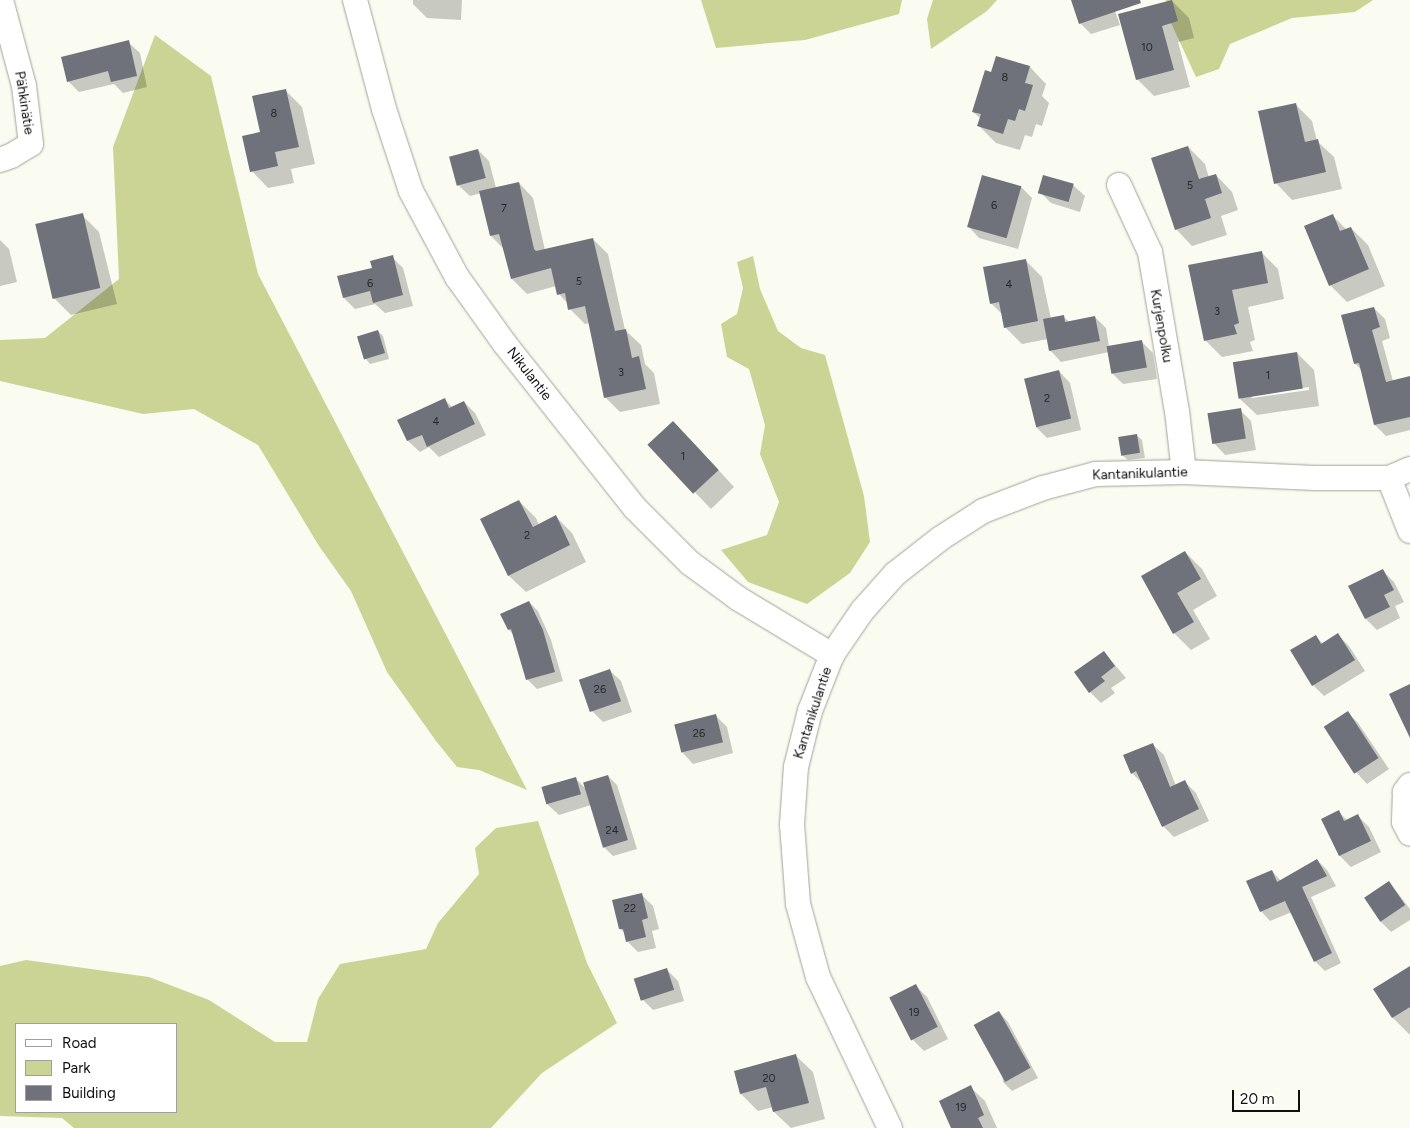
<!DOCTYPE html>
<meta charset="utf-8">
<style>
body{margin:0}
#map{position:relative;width:1410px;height:1128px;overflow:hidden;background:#fafcf1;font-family:Figtree,sans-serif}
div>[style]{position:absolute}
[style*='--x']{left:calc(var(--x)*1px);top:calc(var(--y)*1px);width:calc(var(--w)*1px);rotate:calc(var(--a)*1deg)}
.green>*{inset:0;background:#ccd495}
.shadow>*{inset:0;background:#0003}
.building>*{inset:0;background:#6f717b;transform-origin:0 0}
.roads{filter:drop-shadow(0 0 1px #a1a398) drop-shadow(0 0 1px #a1a398)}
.minor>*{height:24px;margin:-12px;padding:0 12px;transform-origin:12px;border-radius:12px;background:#fff}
span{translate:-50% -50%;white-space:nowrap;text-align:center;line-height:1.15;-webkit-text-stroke:4px #fff;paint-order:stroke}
.number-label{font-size:11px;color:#272828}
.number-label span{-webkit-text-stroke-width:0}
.street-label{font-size:14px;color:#0f100c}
.legend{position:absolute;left:15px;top:1023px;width:162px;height:90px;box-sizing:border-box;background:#fff;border:1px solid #9f9f9e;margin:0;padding:6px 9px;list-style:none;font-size:15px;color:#0f100c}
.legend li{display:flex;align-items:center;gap:10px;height:25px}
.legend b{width:25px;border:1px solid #9f9f9e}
.scale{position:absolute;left:1232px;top:1090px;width:68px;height:22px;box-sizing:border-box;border:2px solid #0f100c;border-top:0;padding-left:6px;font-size:15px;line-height:18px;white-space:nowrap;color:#0f100c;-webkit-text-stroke:4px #fff;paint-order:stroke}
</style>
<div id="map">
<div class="green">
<i style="clip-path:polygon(701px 0,902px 0,899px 14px,805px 40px,716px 48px)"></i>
<i style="clip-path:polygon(933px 0,997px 0,987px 11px,931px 49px,927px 19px)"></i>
<i style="clip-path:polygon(1166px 0,1373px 0,1355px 12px,1292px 18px,1230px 44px,1219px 69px,1196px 77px,1171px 23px)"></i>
<i style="clip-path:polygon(155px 35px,211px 76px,258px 274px,527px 790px,479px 770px,457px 767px,436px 741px,387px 672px,351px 591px,319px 546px,258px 445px,194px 409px,143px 414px,0 381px,0 340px,45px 338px,119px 279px,113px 147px)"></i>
<i style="clip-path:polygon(753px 256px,760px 289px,778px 331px,801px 348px,825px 355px,864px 496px,870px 542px,850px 573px,807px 604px,748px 582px,721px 550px,767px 535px,779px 502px,760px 454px,765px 425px,749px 369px,727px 357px,721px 324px,737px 314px,743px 288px,737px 262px)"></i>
<i style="clip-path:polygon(evenodd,538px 821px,587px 963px,617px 1023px,542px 1073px,491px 1128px,74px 1128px,62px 1118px,0 1116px,0 966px,26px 960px,149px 977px,209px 1000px,275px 1042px,307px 1042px,318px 999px,340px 964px,426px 949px,438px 923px,479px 874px,475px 848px,496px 828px,538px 821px,16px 1024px,176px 1024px,176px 1112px,16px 1112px,16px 1024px)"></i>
</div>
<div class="shadow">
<i style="clip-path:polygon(413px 0,462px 0,461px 20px,427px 18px,413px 4px)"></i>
<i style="clip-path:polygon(1072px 0,1111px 0,1120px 25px,1091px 34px,1080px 23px)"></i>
<i style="clip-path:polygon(1172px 1px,1189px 18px,1194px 38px,1178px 42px,1190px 87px,1154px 96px,1137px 79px)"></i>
<i style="clip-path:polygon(128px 42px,140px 53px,147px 87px,123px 93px,114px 84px,79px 92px,68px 81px)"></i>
<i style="clip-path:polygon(1030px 67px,1046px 84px,1042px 96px,1049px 103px,1042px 126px,1036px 124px,1032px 137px,1025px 135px,1020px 150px,996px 143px,979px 126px,981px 119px,973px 112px,992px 74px)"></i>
<i style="clip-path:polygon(286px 91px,302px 107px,315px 164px,291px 169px,294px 183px,268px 188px,252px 171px,261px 133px)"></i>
<i style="clip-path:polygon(1295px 104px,1312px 121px,1317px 141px,1334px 157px,1342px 189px,1292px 200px,1276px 183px)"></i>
<i style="clip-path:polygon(1188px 147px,1205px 164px,1209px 178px,1216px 175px,1232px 192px,1238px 210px,1221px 216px,1227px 235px,1192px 246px,1176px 229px)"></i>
<i style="clip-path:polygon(478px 150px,489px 161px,496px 188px,519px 183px,533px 198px,545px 250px,593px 239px,608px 254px,625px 330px,641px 345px,645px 364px,654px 373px,660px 404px,620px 412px,605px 397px,590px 323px,585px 324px,570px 309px,569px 305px,559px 294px,556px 286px,527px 294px,512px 279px,504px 249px,491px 236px,481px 193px,470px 196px,458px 185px)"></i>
<i style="clip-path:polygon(1073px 185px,1085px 196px,1080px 212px,1051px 203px,1040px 192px)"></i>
<i style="clip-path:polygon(1021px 187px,1032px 198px,1018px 249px,979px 238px,968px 226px)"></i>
<i style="clip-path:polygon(82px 215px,99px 232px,117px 304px,71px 315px,54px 298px)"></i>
<i style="clip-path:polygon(1332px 215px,1347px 230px,1351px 228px,1368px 245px,1385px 286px,1347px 302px,1330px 285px)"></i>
<i style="clip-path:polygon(0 240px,9px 249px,17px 282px,0 286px)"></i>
<i style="clip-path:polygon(1261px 252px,1278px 269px,1284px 299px,1248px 307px,1255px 340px,1250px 342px,1253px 351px,1222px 357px,1205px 340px,1190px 266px)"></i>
<i style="clip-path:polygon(392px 257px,403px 268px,413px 306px,385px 313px,375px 304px,355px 309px,344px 298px,373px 269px)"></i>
<i style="clip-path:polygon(1025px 260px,1042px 277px,1051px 319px,1064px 317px,1069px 322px,1095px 317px,1106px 328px,1109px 347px,1142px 342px,1153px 353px,1157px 379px,1123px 384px,1112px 373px,1109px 352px,1061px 362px,1050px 350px,1048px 339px,1022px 344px,1005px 327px,1002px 314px,991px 303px)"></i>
<i style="clip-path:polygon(1374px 308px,1385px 319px,1390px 338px,1382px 341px,1393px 381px,1410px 378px,1410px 430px,1386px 436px,1375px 425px,1362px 371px,1355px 363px)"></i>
<i style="clip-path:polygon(378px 331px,383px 336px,389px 359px,370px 364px,365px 358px)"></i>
<i style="clip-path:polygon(evenodd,1297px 353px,1314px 370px,1319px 406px,1257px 415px,1240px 399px,1297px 353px,1309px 387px,1309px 390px,1252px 398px,1252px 396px,1309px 387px)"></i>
<i style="clip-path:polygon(1059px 371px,1070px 383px,1081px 430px,1047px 438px,1036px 427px)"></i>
<i style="clip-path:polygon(445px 400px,453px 408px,464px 402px,475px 413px,486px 435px,439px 457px,429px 447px,420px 452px,408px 441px,399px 421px)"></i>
<i style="clip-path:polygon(1240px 410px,1251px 421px,1256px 450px,1225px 455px,1214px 443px)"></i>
<i style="clip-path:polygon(1136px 435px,1142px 440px,1145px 458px,1128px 460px,1122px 455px)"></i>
<i style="clip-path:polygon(690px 439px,734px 487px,711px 509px,650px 445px)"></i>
<i style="clip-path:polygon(519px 501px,536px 518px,539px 525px,556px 517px,572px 533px,586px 562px,526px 592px,509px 576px,482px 520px)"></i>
<i style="clip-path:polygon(1185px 552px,1202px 569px,1217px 596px,1193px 610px,1210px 639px,1191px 650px,1174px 633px,1142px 577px)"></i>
<i style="clip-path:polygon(1383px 571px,1394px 582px,1404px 602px,1395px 606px,1400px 618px,1377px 630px,1366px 619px)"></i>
<i style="clip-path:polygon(529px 602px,538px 611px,551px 640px,563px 681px,537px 689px,528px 680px,514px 635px,509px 630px)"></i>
<i style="clip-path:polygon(1338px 635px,1349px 646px,1365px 671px,1324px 696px,1313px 685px,1316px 636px,1323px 644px)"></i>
<i style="clip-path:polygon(1104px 652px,1126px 678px,1111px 688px,1115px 693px,1101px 703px,1090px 692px)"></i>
<i style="clip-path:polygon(609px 670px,621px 681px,632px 712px,603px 722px,592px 711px)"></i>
<i style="clip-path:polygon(1347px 712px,1358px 723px,1389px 769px,1367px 784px,1356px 772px)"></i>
<i style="clip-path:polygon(716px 716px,727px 727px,733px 753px,693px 764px,682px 752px)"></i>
<i style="clip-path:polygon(1152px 744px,1164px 755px,1176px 786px,1185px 782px,1196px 793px,1209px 821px,1174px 837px,1163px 826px,1143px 784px,1132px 773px)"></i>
<i style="clip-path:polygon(608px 776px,617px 785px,637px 849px,613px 856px,604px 847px,591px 805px,559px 815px,547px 804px,543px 788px,575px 778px,586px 789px)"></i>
<i style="clip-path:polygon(1339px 812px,1348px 821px,1358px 816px,1369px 827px,1381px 852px,1351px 867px,1340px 856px,1322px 820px)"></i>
<i style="clip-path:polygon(1317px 860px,1327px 870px,1336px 886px,1311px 897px,1341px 963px,1325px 971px,1315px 961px,1292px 912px,1270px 921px,1261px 911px,1272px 871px,1281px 881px)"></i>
<i style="clip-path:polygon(1389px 882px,1410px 909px,1410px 920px,1391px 932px,1380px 921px,1365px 898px)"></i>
<i style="clip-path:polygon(642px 895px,653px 906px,659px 929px,652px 931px,656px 948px,638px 952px,627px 941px,626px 934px,620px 929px)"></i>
<i style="clip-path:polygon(1410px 968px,1410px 1034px,1409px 1034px,1393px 1018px,1375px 990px)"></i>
<i style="clip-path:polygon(667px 970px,678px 981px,684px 1001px,653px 1010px,642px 999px)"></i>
<i style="clip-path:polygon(916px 986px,927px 997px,948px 1039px,924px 1051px,913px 1040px)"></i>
<i style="clip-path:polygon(999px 1012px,1008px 1022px,1038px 1078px,1012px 1091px,1003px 1082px)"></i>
<i style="clip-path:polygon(796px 1056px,813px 1072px,825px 1119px,791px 1128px,774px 1112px,773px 1107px,758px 1111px,741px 1094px,735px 1072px)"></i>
<i style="clip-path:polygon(970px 1087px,985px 1101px,997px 1128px,953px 1128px)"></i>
</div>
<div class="building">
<i style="clip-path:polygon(1071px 0,1140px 0,1141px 3px,1079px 24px)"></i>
<i style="clip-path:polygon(1172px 0,1178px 21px,1162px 26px,1174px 70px,1136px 80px,1118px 14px)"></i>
<i style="clip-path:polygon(129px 40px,137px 76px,111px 82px,108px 71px,67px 82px,61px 57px)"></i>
<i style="clip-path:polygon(996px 56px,1030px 66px,1025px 83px,1033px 85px,1025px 111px,1019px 109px,1015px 121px,1008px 119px,1003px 134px,977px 126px,981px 114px,972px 112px,985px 70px,991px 72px)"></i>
<i style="clip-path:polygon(286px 89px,299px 147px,275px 152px,278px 166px,250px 172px,242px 136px,260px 132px,252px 96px)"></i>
<i style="clip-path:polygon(1296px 103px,1305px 142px,1318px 139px,1326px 172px,1274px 184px,1258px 111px)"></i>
<i style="clip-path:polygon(1188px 146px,1199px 179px,1216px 174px,1222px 193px,1205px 199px,1211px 218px,1175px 230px,1151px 158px)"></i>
<i style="left:478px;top:149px;width:30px;height:30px;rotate:75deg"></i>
<i style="left:982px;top:175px;width:41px;height:54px;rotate:16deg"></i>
<i style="left:1043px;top:175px;width:32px;height:19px;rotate:16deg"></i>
<i style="clip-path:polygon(519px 182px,534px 249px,536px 251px,593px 238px,615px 331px,626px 329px,632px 358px,639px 356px,646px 389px,604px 398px,585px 306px,568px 310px,565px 293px,557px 295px,551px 268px,511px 279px,499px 234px,490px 236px,479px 191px)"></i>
<i style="left:83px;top:213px;width:77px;height:49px;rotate:77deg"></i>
<i style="clip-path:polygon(1333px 214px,1340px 231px,1351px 227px,1369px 269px,1329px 286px,1304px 226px)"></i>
<i style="clip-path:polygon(1262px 251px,1268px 283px,1232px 290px,1239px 323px,1234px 325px,1237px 334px,1204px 341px,1188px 265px)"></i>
<i style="clip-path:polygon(393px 255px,403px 295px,373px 303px,370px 291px,343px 298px,337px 276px,372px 268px,370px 261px)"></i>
<i style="clip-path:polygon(1026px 259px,1038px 321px,1004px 328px,999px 302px,990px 304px,983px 267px)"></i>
<i style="clip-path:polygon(1374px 307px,1380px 327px,1372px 330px,1386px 382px,1410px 376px,1410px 417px,1374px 425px,1359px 363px,1354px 364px,1341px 315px)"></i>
<i style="clip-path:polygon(1064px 315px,1065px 322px,1095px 316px,1100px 341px,1049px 351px,1043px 319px)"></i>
<i style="left:378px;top:330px;width:24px;height:22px;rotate:73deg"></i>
<i style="left:1142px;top:340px;width:28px;height:36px;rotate:80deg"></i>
<i style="left:1297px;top:352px;width:37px;height:65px;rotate:81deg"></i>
<i style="left:1059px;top:370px;width:50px;height:36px;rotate:76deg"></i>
<i style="clip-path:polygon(445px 398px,449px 408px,464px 401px,475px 424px,427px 447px,422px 435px,407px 441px,397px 420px)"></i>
<i style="left:1241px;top:408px;width:31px;height:34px;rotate:81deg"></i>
<i style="left:673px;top:421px;width:67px;height:35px;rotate:47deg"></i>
<i style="left:1137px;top:434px;width:19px;height:19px;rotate:81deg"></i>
<i style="clip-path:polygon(519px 500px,533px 527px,556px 515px,570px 545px,508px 576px,480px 519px)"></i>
<i style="clip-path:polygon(1185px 551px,1201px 579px,1177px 593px,1194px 622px,1173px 634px,1141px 576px)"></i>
<i style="clip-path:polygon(1383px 569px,1394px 590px,1384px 595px,1390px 607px,1365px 619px,1348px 586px)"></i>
<i style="clip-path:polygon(529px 601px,543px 630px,555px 672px,526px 680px,511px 629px,508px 630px,500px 614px)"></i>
<i style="clip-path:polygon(1338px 633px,1355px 660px,1312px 686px,1290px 650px,1316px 635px,1321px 644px)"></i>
<i style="clip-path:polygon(1104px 651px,1115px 666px,1101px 677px,1105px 681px,1089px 693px,1074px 672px)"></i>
<i style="left:610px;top:669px;width:34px;height:33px;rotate:71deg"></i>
<i style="clip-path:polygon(1410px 684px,1410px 738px,1389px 694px)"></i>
<i style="left:1348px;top:711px;width:56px;height:29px;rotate:57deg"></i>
<i style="left:716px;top:714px;width:29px;height:43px;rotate:76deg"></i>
<i style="clip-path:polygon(1153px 743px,1170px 787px,1185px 780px,1199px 809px,1162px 827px,1136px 771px,1131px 774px,1123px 755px)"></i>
<i style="left:608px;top:775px;width:68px;height:26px;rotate:73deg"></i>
<i style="left:576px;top:777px;width:18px;height:36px;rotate:74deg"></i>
<i style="clip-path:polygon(1339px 810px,1344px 821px,1358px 814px,1371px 841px,1339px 856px,1321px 819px)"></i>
<i style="clip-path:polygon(1317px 859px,1327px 876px,1302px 887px,1332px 953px,1314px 962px,1285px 901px,1260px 912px,1246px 881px,1272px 870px,1277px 882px)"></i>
<i style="left:1389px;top:881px;width:29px;height:30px;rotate:56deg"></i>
<i style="clip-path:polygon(642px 893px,648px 918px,642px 920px,646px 937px,626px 942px,623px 929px,619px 929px,612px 900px)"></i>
<i style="clip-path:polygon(1410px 966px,1410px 1007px,1392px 1018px,1373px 989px)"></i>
<i style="left:667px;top:968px;width:23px;height:35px;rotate:72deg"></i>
<i style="left:916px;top:984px;width:48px;height:30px;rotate:63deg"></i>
<i style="left:999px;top:1011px;width:65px;height:29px;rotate:61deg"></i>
<i style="clip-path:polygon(796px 1054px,809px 1103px,773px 1112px,766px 1087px,740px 1094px,734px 1071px)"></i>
<i style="clip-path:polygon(971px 1085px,984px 1115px,978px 1118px,983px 1128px,951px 1128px,939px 1101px)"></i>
</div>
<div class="roads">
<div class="minor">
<i style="--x:355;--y:0;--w:113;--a:75.1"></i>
<i style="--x:384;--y:109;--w:86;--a:71.8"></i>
<i style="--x:411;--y:191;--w:98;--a:61.9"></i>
<i style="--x:457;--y:277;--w:82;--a:54.4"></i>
<i style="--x:505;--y:344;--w:209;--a:51.6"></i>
<i style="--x:635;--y:508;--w:78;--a:45"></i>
<i style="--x:690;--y:563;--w:61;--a:36.3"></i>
<i style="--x:739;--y:599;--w:109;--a:31.1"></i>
<i style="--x:0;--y:160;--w:12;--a:-20"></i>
<i style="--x:11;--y:156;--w:23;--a:-31"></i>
<i style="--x:31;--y:144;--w:58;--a:-96.9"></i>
<i style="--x:24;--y:86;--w:89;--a:-105"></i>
<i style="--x:1119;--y:185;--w:74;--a:65.2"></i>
<i style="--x:1150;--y:252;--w:161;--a:80.4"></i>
<i style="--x:1177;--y:411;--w:61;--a:83.5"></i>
<i style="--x:1389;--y:478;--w:57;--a:68.4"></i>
<i style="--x:1410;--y:785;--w:9;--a:126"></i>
<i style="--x:1405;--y:792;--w:30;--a:92"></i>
<i style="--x:1404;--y:822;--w:13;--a:63"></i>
<i style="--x:890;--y:1128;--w:167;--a:-115.5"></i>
<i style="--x:818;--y:977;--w:76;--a:-105.3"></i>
<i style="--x:798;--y:904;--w:79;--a:-94.3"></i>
<i style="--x:792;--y:825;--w:58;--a:-86.1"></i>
<i style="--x:796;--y:767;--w:58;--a:-76"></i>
<i style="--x:810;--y:711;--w:60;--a:-68.6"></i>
<i style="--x:832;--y:655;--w:53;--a:-55.7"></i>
<i style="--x:862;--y:611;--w:50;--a:-48.3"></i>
<i style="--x:895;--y:574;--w:58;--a:-38"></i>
<i style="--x:941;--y:538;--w:50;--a:-32.7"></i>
<i style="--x:983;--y:511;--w:64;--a:-21"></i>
<i style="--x:1043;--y:488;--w:55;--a:-14.8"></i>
<i style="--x:1096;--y:474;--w:88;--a:-1.3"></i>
<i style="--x:1184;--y:472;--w:131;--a:2.6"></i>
<i style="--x:1315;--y:478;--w:74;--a:0"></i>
<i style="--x:1389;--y:478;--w:23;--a:-23"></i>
</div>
</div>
<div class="number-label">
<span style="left:1147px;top:48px">10</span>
<span style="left:1005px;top:78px">8</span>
<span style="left:274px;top:114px">8</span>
<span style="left:1190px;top:186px">5</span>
<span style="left:994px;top:206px">6</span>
<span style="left:504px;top:209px">7</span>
<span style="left:579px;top:282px">5</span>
<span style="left:370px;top:284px">6</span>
<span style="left:1009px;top:285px">4</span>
<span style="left:1217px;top:312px">3</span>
<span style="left:621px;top:373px">3</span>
<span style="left:1268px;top:376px">1</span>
<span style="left:1047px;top:399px">2</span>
<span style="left:436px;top:422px">4</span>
<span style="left:683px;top:457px">1</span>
<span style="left:527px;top:536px">2</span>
<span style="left:600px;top:690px">26</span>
<span style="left:699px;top:734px">26</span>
<span style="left:612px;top:831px">24</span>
<span style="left:630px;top:909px">22</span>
<span style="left:914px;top:1013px">19</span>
<span style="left:769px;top:1079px">20</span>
<span style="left:961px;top:1108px">19</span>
</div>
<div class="street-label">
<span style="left:24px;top:103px;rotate:81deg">Pähkinätie</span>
<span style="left:1161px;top:326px;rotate:80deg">Kurjenpolku</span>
<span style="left:529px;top:374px;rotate:52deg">Nikulantie</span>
<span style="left:1140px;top:474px;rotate:-2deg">Kantanikulantie</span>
<span style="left:813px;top:713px;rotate:-72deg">Kantanikulantie</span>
</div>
<ul class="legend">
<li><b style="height:6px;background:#fff"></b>Road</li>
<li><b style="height:14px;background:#ccd495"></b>Park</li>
<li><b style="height:14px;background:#6f717b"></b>Building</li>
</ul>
<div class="scale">20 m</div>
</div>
